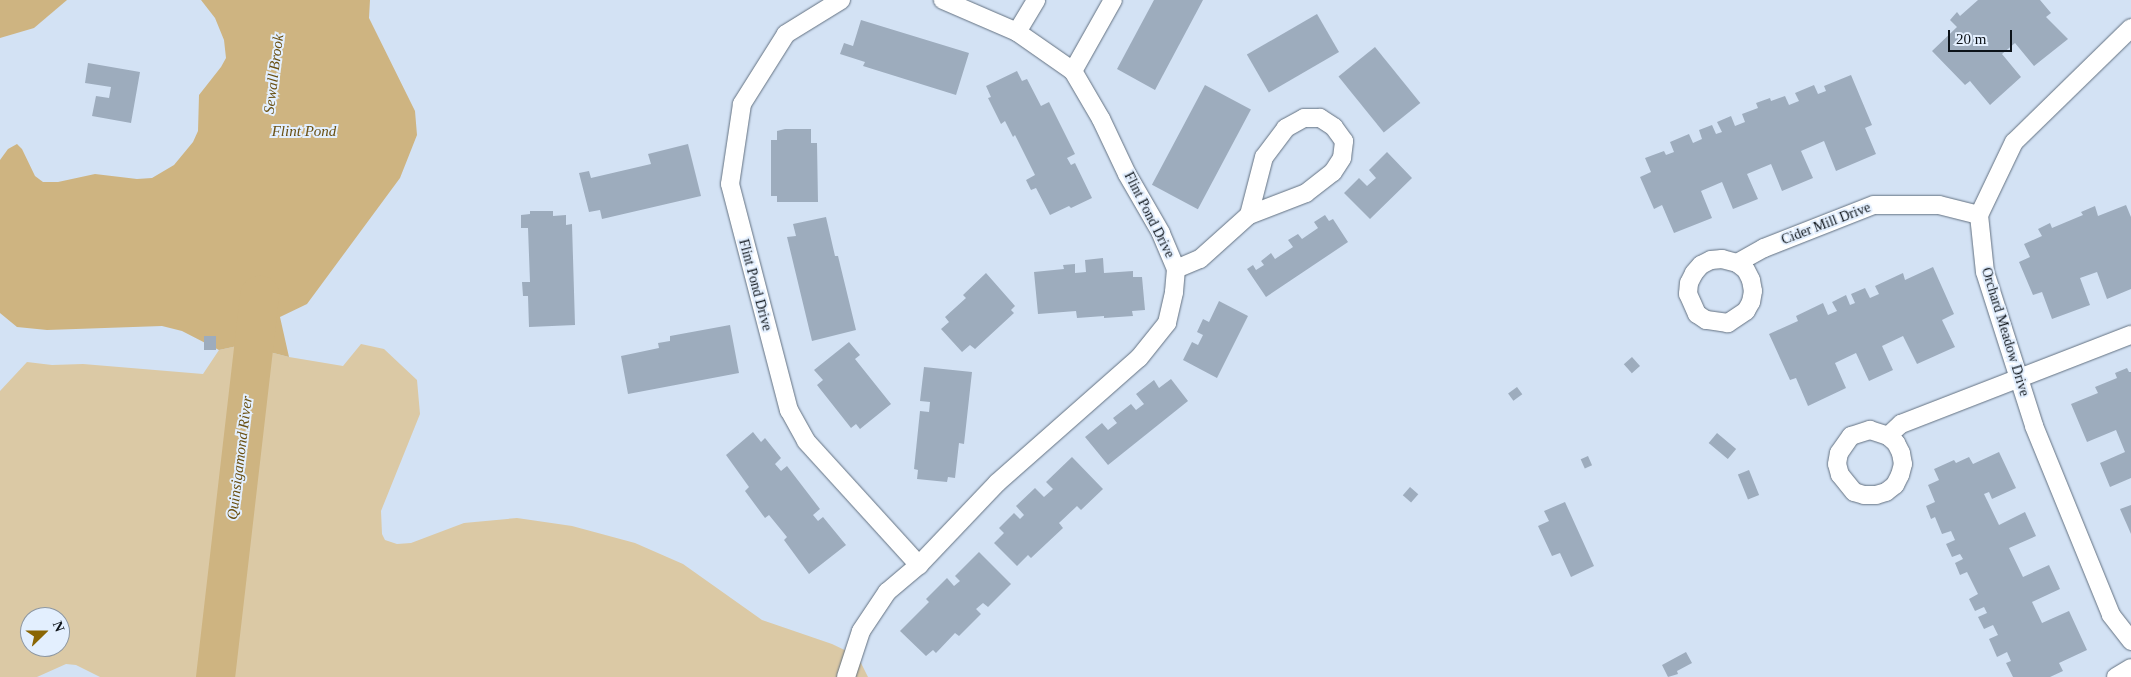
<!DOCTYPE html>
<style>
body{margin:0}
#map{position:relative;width:2131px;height:677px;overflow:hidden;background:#d3e2f4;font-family:Georgia,serif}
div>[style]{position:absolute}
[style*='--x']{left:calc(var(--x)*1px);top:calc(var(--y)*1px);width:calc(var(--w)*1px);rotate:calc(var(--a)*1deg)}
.green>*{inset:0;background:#dbc9a5}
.water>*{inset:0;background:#ceb481}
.river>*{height:39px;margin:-19.5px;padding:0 19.5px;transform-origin:19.5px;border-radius:19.5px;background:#ceb481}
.building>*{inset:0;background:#9dacbd;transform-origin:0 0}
.roads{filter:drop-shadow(0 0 1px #637181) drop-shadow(0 0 1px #637181)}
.minor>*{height:18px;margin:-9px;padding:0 9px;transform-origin:9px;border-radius:9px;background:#fff}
span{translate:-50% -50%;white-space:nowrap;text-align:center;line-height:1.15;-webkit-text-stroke:4px #e3effe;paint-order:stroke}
.street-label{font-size:14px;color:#0c1218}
.water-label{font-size:15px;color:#694f11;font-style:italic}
.north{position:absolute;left:20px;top:607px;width:50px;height:50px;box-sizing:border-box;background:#e3effe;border:1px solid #8d97a2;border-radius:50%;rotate:68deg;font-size:14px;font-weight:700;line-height:20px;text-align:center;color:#0c1218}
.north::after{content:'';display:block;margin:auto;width:18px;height:22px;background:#8a6604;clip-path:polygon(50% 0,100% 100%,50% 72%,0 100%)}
.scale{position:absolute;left:1948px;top:30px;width:64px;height:22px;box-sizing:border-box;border:2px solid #0c1218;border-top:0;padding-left:6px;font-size:15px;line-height:18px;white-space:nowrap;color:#0c1218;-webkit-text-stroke:4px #e3effe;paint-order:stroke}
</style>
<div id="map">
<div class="green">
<i style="clip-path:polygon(evenodd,361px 344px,384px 349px,417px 380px,420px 414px,381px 511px,382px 534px,385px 540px,397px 544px,411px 543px,464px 523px,517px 518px,572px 526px,635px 543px,683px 564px,762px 620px,832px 644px,853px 654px,861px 663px,868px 677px,100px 677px,76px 665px,66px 664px,37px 677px,0 677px,0 391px,27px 362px,52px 365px,83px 364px,203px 374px,219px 350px,242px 345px,289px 357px,343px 366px,361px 344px,30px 617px,60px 617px,60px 647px,30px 647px,30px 617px)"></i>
</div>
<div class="water">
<i style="clip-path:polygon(0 0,67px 0,34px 28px,0 38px)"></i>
<i style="clip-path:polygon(201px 0,370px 0,369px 18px,415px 111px,417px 135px,400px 178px,307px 304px,280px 317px,289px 357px,242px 345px,219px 350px,182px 331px,162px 326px,47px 330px,17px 327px,0 313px,0 160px,8px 149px,17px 144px,22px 149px,35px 176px,43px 182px,58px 182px,95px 174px,137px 179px,152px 178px,174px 165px,193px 142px,198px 131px,199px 95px,221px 67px,226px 58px,224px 40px,215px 18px)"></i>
</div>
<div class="river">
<i style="--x:215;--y:677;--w:385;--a:-83.4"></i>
</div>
<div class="building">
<i style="clip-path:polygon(1154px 0,1203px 0,1155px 90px,1117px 69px)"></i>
<i style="clip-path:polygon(1978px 0,2040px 0,2051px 13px,2046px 17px,2068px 39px,2034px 66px,2015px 43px,2002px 54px,2021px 77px,1990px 105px,1970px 81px,1965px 85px,1932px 51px,1957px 27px,1950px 20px,1957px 12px,1960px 16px)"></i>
<i style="left:1317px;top:14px;width:44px;height:81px;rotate:60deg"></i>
<i style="clip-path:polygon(861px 20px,969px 53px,956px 95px,863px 66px,865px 62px,840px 54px,844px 43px,853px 46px)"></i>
<i style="left:1375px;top:47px;width:72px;height:47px;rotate:51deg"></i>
<i style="clip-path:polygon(88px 63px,140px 72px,131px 123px,92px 116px,96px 96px,109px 98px,111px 87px,85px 83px)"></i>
<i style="clip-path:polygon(1017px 71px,1022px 81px,1027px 79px,1041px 106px,1049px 102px,1075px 154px,1067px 158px,1071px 165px,1075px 163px,1092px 198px,1071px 208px,1069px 206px,1050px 215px,1036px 188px,1031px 190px,1026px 180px,1035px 175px,1015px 135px,1013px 137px,1005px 121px,1001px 124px,988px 98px,991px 97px,986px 86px)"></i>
<i style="clip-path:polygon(1851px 75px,1872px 125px,1865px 128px,1876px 154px,1836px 171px,1824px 141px,1801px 151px,1813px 178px,1782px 191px,1771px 164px,1747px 174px,1758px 199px,1733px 209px,1722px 182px,1701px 191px,1712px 218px,1674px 233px,1662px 205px,1654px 209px,1640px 177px,1651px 172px,1645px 158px,1664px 151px,1666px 155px,1674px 152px,1670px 142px,1689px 134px,1693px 143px,1702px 139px,1699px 130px,1712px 125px,1716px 134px,1722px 132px,1717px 122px,1731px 116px,1735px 126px,1745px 122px,1742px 114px,1758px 108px,1756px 103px,1770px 98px,1771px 101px,1785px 96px,1789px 105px,1799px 101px,1795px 93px,1814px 85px,1818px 94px,1826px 91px,1824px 86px)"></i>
<i style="left:1205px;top:85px;width:52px;height:113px;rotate:28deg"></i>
<i style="clip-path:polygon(785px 129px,811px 129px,811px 143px,817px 143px,818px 202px,777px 202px,777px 196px,771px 196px,771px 140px,777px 140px,777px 131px)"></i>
<i style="clip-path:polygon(688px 144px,701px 196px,602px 219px,600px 210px,589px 212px,579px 173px,589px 171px,591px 178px,651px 164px,648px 154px)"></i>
<i style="clip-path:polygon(1387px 152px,1412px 178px,1370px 219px,1344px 193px,1359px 178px,1367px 186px,1376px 178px,1369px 170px)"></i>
<i style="clip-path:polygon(2126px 205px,2131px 217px,2131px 289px,2107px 299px,2097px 272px,2080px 278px,2090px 305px,2052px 319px,2042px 292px,2033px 295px,2019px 262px,2030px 257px,2024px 244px,2042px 236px,2038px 229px,2050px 223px,2052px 228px,2083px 215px,2081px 212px,2095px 206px,2098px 216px)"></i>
<i style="clip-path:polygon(530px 211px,553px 211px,553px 216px,566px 215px,566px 225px,572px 224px,575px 325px,529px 327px,528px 296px,523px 296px,522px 282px,530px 282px,528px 228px,521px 228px,521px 215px,530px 214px)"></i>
<i style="clip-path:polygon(1325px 215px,1329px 221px,1333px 219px,1348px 242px,1266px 297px,1247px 269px,1253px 265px,1256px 270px,1264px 265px,1261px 261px,1271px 253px,1275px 259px,1293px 247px,1288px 240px,1298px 234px,1302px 239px,1318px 228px,1314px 222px)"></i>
<i style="clip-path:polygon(826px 217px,835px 256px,838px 256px,856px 330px,812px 341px,787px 237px,796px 236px,793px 224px)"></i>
<i style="clip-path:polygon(1103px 258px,1104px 273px,1133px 271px,1133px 277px,1142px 277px,1145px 310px,1132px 311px,1133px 316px,1104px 318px,1104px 316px,1077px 318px,1076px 311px,1038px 314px,1034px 272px,1064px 269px,1063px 265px,1075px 264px,1075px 273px,1086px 272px,1085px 260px)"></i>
<i style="clip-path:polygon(1933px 267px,1954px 314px,1942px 320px,1955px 347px,1917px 364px,1903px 336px,1882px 346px,1893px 370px,1869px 381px,1856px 353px,1835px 363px,1846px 388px,1808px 406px,1796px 378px,1790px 380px,1769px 334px,1798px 321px,1796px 316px,1823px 303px,1828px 315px,1837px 311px,1832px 302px,1846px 295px,1850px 305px,1855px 303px,1851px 294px,1865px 288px,1870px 298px,1879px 294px,1875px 286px,1903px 273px,1905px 280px)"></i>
<i style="clip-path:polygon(986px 273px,1015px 306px,1011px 310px,1014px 313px,975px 349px,970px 345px,962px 352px,941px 329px,949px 322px,945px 317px,966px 298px,963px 295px)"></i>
<i style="clip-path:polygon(1219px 301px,1248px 316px,1217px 378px,1183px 360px,1192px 342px,1198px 345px,1203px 335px,1197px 332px,1203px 319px,1209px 322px)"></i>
<i style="clip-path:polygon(730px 325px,739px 373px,628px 394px,621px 356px,659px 348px,658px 343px,670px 341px,670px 336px)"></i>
<i style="left:204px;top:336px;width:12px;height:14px"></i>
<i style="clip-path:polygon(849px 342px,860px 355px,855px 359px,891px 404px,860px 429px,856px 424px,851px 428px,817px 385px,823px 380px,814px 370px)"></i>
<i style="left:1632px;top:357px;width:12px;height:11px;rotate:48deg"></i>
<i style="clip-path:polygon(924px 367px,972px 372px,964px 444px,959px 443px,955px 478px,948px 477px,947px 482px,917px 479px,918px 470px,914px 469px,920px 411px,929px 412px,930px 402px,920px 401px)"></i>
<i style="clip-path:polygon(2127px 368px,2129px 372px,2131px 372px,2131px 478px,2110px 487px,2100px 463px,2125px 452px,2116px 430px,2087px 442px,2071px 404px,2098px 393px,2095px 387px,2117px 378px,2115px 373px)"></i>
<i style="clip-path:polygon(1171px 379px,1188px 401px,1108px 465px,1085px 437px,1102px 423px,1108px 430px,1117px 423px,1113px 418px,1131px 404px,1136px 410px,1144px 404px,1136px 394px,1154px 380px,1159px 388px)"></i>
<i style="left:1517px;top:387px;width:9px;height:11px;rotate:54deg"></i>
<i style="clip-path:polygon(753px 432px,761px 442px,765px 438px,781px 458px,775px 464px,781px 471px,787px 466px,820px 509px,813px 515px,818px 521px,823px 517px,846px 545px,809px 574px,784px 540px,787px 537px,769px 515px,765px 518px,745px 491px,749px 487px,726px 455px)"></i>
<i style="left:1717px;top:433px;width:25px;height:13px;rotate:40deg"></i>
<i style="clip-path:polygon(1999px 452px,2016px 488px,1992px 499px,1989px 492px,1984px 494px,1999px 525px,2025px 512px,2036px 536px,2009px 548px,2023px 577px,2049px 565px,2060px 589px,2032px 602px,2042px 623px,2069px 611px,2087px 650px,2059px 663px,2063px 671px,2050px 677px,2013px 677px,2006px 663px,2011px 661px,2007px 652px,1997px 657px,1989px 639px,1998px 635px,1993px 625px,1984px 629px,1978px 617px,1987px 613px,1984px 607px,1975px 611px,1969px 599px,1978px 594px,1967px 572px,1960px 575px,1955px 563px,1963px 559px,1960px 554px,1952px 557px,1946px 544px,1955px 540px,1951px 531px,1942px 534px,1935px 517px,1931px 519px,1926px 506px,1935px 502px,1928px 485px,1939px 480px,1934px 469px,1954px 460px,1956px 463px,1969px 457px,1973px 464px)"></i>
<i style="left:1588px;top:456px;width:10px;height:8px;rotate:66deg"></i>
<i style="clip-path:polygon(1072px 457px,1103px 489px,1081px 510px,1077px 506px,1059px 523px,1063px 528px,1031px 558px,1028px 555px,1017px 566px,994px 543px,1004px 533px,999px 528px,1014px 513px,1020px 519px,1024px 515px,1016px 506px,1035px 488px,1044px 497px,1053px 489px,1046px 482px)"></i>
<i style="left:1749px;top:470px;width:27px;height:12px;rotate:68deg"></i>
<i style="left:1410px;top:487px;width:11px;height:11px;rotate:41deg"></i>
<i style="clip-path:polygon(1565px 502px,1594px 566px,1571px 577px,1560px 553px,1552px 556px,1538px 526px,1549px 521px,1544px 511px)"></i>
<i style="clip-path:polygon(2131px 505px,2131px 534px,2120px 509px)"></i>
<i style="clip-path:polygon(979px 552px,1011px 584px,988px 607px,983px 603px,976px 609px,981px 614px,959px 636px,955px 633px,936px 653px,933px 650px,926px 656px,900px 631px,929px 602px,926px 599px,947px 578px,954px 586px,960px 581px,955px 576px)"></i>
<i style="clip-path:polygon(1686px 652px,1692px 663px,1677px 671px,1678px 674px,1668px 677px,1662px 665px)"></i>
</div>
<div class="roads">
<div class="minor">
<i style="--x:841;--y:0;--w:65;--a:148.3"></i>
<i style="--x:786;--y:34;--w:83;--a:122.2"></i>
<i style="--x:742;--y:104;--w:81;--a:98.5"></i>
<i style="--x:730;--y:184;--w:234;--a:75.4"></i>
<i style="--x:789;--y:410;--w:35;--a:61"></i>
<i style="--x:806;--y:441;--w:168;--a:47.7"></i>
<i style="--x:2131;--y:28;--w:163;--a:135.7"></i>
<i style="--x:2014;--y:142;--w:81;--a:115.6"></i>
<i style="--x:1979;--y:215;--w:57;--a:84"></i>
<i style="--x:1985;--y:272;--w:162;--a:72.3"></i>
<i style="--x:2034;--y:426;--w:204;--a:67.8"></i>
<i style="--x:2111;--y:615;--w:33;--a:52"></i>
<i style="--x:1017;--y:32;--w:37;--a:-59"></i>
<i style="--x:1073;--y:71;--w:81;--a:-60.6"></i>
<i style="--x:1737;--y:263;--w:11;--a:38"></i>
<i style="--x:1746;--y:270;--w:11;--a:63"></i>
<i style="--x:1751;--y:280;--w:11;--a:80"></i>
<i style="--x:1753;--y:291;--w:11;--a:100"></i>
<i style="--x:1751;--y:302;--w:10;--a:119"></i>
<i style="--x:1746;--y:311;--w:22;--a:146"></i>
<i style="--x:1728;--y:323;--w:22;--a:-172"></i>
<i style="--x:1706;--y:320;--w:11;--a:-146"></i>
<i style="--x:1697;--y:314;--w:22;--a:-114"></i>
<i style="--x:1688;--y:294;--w:11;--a:-85"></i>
<i style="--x:1689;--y:283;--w:11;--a:-63"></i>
<i style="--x:1694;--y:273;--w:11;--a:-49"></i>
<i style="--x:1701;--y:265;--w:11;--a:-27"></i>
<i style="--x:1711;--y:260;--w:11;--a:-5"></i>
<i style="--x:1722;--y:259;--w:16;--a:15"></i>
<i style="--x:1737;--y:263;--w:31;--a:-29"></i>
<i style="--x:1764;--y:248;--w:118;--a:-21.4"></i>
<i style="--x:1874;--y:205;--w:65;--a:0"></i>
<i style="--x:1939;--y:205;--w:41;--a:14"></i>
<i style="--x:1176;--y:269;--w:26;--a:-23"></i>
<i style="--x:1200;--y:259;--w:66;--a:-41.9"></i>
<i style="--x:1249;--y:215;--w:61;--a:-21.1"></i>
<i style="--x:1306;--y:193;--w:34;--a:-38"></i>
<i style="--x:1333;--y:172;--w:17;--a:-57"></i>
<i style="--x:1342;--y:158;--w:17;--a:-83"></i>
<i style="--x:1344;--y:141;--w:17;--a:-126"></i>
<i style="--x:1334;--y:127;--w:17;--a:-147"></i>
<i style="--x:1320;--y:118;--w:16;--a:180"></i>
<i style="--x:1304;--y:118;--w:21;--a:151"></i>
<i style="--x:1286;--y:128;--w:36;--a:127"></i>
<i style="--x:1264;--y:157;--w:60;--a:104.5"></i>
<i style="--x:1888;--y:436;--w:11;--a:41"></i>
<i style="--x:1896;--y:443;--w:11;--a:63"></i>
<i style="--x:1901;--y:453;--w:11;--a:80"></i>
<i style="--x:1903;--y:464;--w:11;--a:105"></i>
<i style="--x:1900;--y:475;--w:11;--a:117"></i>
<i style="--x:1895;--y:485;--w:11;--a:142"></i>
<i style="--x:1886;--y:492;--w:10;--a:163"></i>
<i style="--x:1876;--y:495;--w:12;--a:180"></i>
<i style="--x:1864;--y:495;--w:10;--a:-163"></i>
<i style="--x:1854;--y:492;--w:22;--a:-129"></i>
<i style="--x:1840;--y:475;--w:11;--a:-105"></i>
<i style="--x:1837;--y:464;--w:11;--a:-80"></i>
<i style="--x:1839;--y:453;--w:21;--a:-55"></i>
<i style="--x:1851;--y:436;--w:20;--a:-18"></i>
<i style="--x:1870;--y:430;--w:19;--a:18"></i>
<i style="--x:1888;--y:436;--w:18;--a:-43"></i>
<i style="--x:1901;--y:424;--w:247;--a:-21.2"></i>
<i style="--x:846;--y:677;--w:48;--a:-71.9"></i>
<i style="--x:861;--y:631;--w:47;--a:-56.3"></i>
<i style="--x:887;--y:592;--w:42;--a:-40.2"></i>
<i style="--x:919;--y:565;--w:113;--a:-46.4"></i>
<i style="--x:997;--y:483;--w:189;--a:-41.4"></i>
<i style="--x:1139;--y:358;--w:45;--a:-51.3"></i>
<i style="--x:1167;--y:323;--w:32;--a:-77"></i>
<i style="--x:1174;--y:292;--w:23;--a:-85"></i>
<i style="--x:1176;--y:269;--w:39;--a:-113"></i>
<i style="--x:1161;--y:233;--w:68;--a:-120"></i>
<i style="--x:1127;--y:174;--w:61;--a:-115.3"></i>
<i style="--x:1101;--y:119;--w:56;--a:-120.3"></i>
<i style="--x:1073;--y:71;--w:68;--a:-145.1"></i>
<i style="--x:1017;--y:32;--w:81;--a:-156.6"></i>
<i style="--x:2116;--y:677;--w:17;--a:-31"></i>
</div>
</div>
<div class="street-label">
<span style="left:1149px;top:215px;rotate:63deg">Flint Pond Drive</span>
<span style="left:1826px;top:224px;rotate:-21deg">Cider Mill Drive</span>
<span style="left:755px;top:285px;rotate:75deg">Flint Pond Drive</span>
<span style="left:2005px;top:332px;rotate:73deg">Orchard Meadow Drive</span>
</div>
<div class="water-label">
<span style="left:274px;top:74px;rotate:-83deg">Sewall Brook</span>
<span style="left:304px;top:132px">Flint Pond</span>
<span style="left:240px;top:458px;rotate:-83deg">Quinsigamond River</span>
</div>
<div class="north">N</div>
<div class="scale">20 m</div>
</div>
